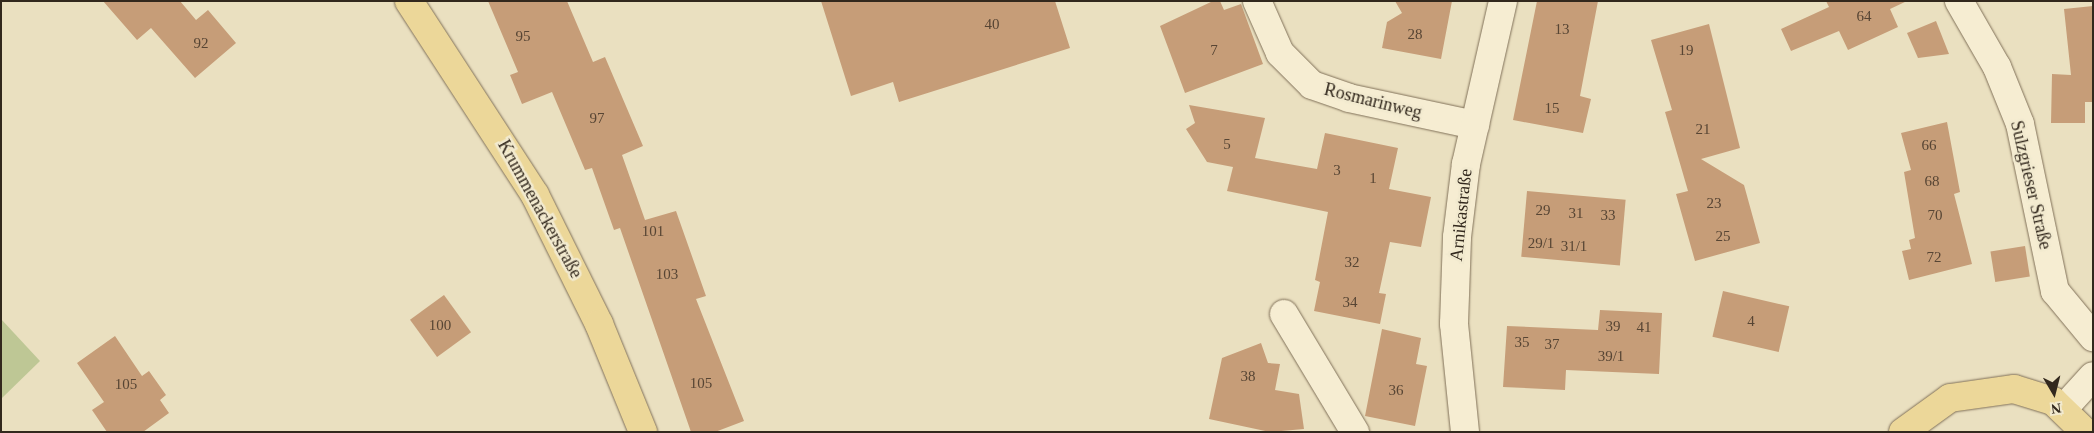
<!DOCTYPE html>
<meta charset="utf-8">
<style>
body{margin:0}
#map{position:relative;width:2094px;height:433px;overflow:hidden;background:#eae0c0;font-family:"Times New Roman",serif}
div>[style]{position:absolute}
[style*='--x']{left:calc(var(--x)*1px);top:calc(var(--y)*1px);width:calc(var(--w)*1px);rotate:calc(var(--a)*1deg)}
.green>*{inset:0;background:#bec795}
.building>*{inset:0;background:#c69d78;transform-origin:0 0}
.roads{filter:drop-shadow(0 0 1px #817159) drop-shadow(0 0 1px #817159)}
.minor>*{height:28px;margin:-14px;padding:0 14px;transform-origin:14px;border-radius:14px;background:#f6edd2}
.major>*{height:28px;margin:-14px;padding:0 14px;transform-origin:14px;border-radius:14px;background:#ecd799}
span{translate:-50% -50%;white-space:nowrap;text-align:center;line-height:1.15;-webkit-text-stroke:5px #f2eacf;paint-order:stroke}
.number-label{font-size:15px;color:#574534}
.number-label span{-webkit-text-stroke-width:0}
.street-label{font-size:18px;color:#32281d}
.frame{position:absolute;inset:0;border:2px solid #32281d;pointer-events:none}
.north{position:absolute;left:2029px;top:368px;width:50px;height:50px;-webkit-text-stroke:4px #f2eacf;paint-order:stroke;rotate:172deg;font-size:14px;font-weight:700;line-height:20px;text-align:center;color:#32281d}
.north::after{content:'';display:block;margin:auto;width:18px;height:22px;background:#32281d;clip-path:polygon(50% 0,100% 100%,50% 72%,0 100%)}
</style>
<div id="map">
<div class="green">
<i style="clip-path:polygon(1px 319px,40px 361px,1px 399px)"></i>
</div>
<div class="building">
<i style="clip-path:polygon(103px 1px,180px 1px,196px 20px,208px 10px,236px 43px,195px 78px,151px 28px,137px 40px)"></i>
<i style="clip-path:polygon(488px 1px,567px 1px,593px 62px,605px 57px,643px 146px,622px 155px,645px 220px,676px 211px,706px 296px,696px 299px,744px 421px,715px 432px,691px 432px,620px 228px,614px 230px,592px 168px,585px 170px,552px 92px,522px 104px,510px 75px,518px 72px)"></i>
<i style="clip-path:polygon(821px 1px,1055px 1px,1070px 48px,899px 102px,893px 82px,851px 96px)"></i>
<i style="clip-path:polygon(1213px 1px,1220px 1px,1224px 10px,1241px 4px,1263px 64px,1185px 93px,1160px 26px)"></i>
<i style="clip-path:polygon(1395px 1px,1452px 1px,1441px 59px,1382px 48px,1387px 22px,1402px 13px)"></i>
<i style="clip-path:polygon(1537px 1px,1598px 1px,1580px 96px,1591px 99px,1583px 133px,1513px 120px)"></i>
<i style="clip-path:polygon(1826px 1px,1907px 1px,1890px 9px,1898px 27px,1848px 50px,1839px 31px,1791px 51px,1781px 29px,1829px 7px)"></i>
<i style="clip-path:polygon(2093px 6px,2093px 102px,2085px 102px,2085px 123px,2051px 123px,2052px 74px,2071px 75px,2064px 9px)"></i>
<i style="clip-path:polygon(1936px 21px,1949px 54px,1918px 58px,1907px 33px)"></i>
<i style="clip-path:polygon(1709px 24px,1740px 148px,1701px 159px,1744px 185px,1760px 243px,1695px 261px,1676px 194px,1688px 191px,1665px 112px,1672px 110px,1651px 40px)"></i>
<i style="clip-path:polygon(1189px 105px,1265px 118px,1255px 158px,1317px 169px,1325px 133px,1398px 148px,1389px 189px,1431px 197px,1421px 247px,1390px 242px,1379px 293px,1386px 294px,1380px 324px,1314px 311px,1320px 282px,1315px 280px,1328px 212px,1227px 191px,1233px 167px,1207px 162px,1186px 129px,1195px 123px)"></i>
<i style="clip-path:polygon(1947px 122px,1960px 192px,1954px 194px,1972px 264px,1909px 280px,1902px 251px,1911px 249px,1909px 240px,1915px 238px,1904px 172px,1911px 170px,1901px 133px)"></i>
<i style="left:1527px;top:191px;width:99px;height:66px;rotate:5deg"></i>
<i style="left:2025px;top:246px;width:31px;height:35px;rotate:81deg"></i>
<i style="left:1723px;top:291px;width:68px;height:47px;rotate:13deg"></i>
<i style="left:444px;top:295px;width:46px;height:42px;rotate:54deg"></i>
<i style="clip-path:polygon(1600px 310px,1662px 313px,1659px 374px,1566px 370px,1565px 390px,1503px 387px,1507px 326px,1598px 330px)"></i>
<i style="clip-path:polygon(1382px 329px,1421px 338px,1416px 364px,1427px 366px,1415px 426px,1365px 416px)"></i>
<i style="clip-path:polygon(115px 336px,142px 376px,149px 371px,166px 395px,160px 400px,169px 413px,143px 432px,107px 432px,92px 410px,104px 402px,77px 363px)"></i>
<i style="clip-path:polygon(1261px 343px,1268px 363px,1280px 364px,1275px 390px,1299px 394px,1304px 429px,1270px 432px,1209px 419px,1222px 358px)"></i>
</div>
<div class="roads">
<div class="minor">
<i style="--x:1257;--y:1;--w:57;--a:66.1"></i>
<i style="--x:1280;--y:53;--w:45;--a:45"></i>
<i style="--x:1312;--y:85;--w:39;--a:19"></i>
<i style="--x:1349;--y:98;--w:129;--a:12.1"></i>
<i style="--x:1959;--y:1;--w:76;--a:60.1"></i>
<i style="--x:1997;--y:67;--w:61;--a:68"></i>
<i style="--x:2020;--y:124;--w:171;--a:78.2"></i>
<i style="--x:2055;--y:291;--w:60;--a:50.4"></i>
<i style="--x:1284;--y:314;--w:138;--a:59"></i>
<i style="--x:2064;--y:408;--w:43;--a:-47.8"></i>
<i style="--x:1465;--y:432;--w:109;--a:-95.8"></i>
<i style="--x:1454;--y:324;--w:87;--a:-88"></i>
<i style="--x:1457;--y:237;--w:74;--a:-83"></i>
<i style="--x:1466;--y:164;--w:167;--a:-77.2"></i>
</div>
<div class="major">
<i style="--x:409;--y:1;--w:231;--a:57"></i>
<i style="--x:535;--y:195;--w:144;--a:63.6"></i>
<i style="--x:599;--y:324;--w:117;--a:67.8"></i>
<i style="--x:1903;--y:432;--w:58;--a:-35.9"></i>
<i style="--x:1950;--y:398;--w:65;--a:-8"></i>
<i style="--x:2014;--y:389;--w:41;--a:17.1"></i>
<i style="--x:2053;--y:401;--w:45;--a:44.1"></i>
</div>
</div>
<div class="number-label">
<span style="left:1864px;top:17px">64</span>
<span style="left:992px;top:25px">40</span>
<span style="left:1562px;top:30px">13</span>
<span style="left:1415px;top:35px">28</span>
<span style="left:523px;top:37px">95</span>
<span style="left:201px;top:44px">92</span>
<span style="left:1214px;top:51px">7</span>
<span style="left:1686px;top:51px">19</span>
<span style="left:1552px;top:109px">15</span>
<span style="left:597px;top:119px">97</span>
<span style="left:1703px;top:130px">21</span>
<span style="left:1227px;top:145px">5</span>
<span style="left:1929px;top:146px">66</span>
<span style="left:1337px;top:171px">3</span>
<span style="left:1373px;top:179px">1</span>
<span style="left:1932px;top:182px">68</span>
<span style="left:1714px;top:204px">23</span>
<span style="left:1543px;top:211px">29</span>
<span style="left:1576px;top:214px">31</span>
<span style="left:1608px;top:216px">33</span>
<span style="left:1935px;top:216px">70</span>
<span style="left:653px;top:232px">101</span>
<span style="left:1723px;top:237px">25</span>
<span style="left:1541px;top:244px">29/1</span>
<span style="left:1574px;top:247px">31/1</span>
<span style="left:1934px;top:258px">72</span>
<span style="left:1352px;top:263px">32</span>
<span style="left:667px;top:275px">103</span>
<span style="left:1350px;top:303px">34</span>
<span style="left:1751px;top:322px">4</span>
<span style="left:440px;top:326px">100</span>
<span style="left:1613px;top:327px">39</span>
<span style="left:1644px;top:328px">41</span>
<span style="left:1522px;top:343px">35</span>
<span style="left:1552px;top:345px">37</span>
<span style="left:1611px;top:357px">39/1</span>
<span style="left:1248px;top:377px">38</span>
<span style="left:701px;top:384px">105</span>
<span style="left:126px;top:385px">105</span>
<span style="left:1396px;top:391px">36</span>
</div>
<div class="street-label">
<span style="left:1373px;top:101px;rotate:14deg">Rosmarinweg</span>
<span style="left:2031px;top:185px;rotate:77deg">Sulzgrieser Straße</span>
<span style="left:540px;top:209px;rotate:61deg">Krummenackerstraße</span>
<span style="left:1461px;top:215px;rotate:-84deg">Arnikastraße</span>
</div>
<div class="frame"></div>
<div class="north">N</div>
</div>
